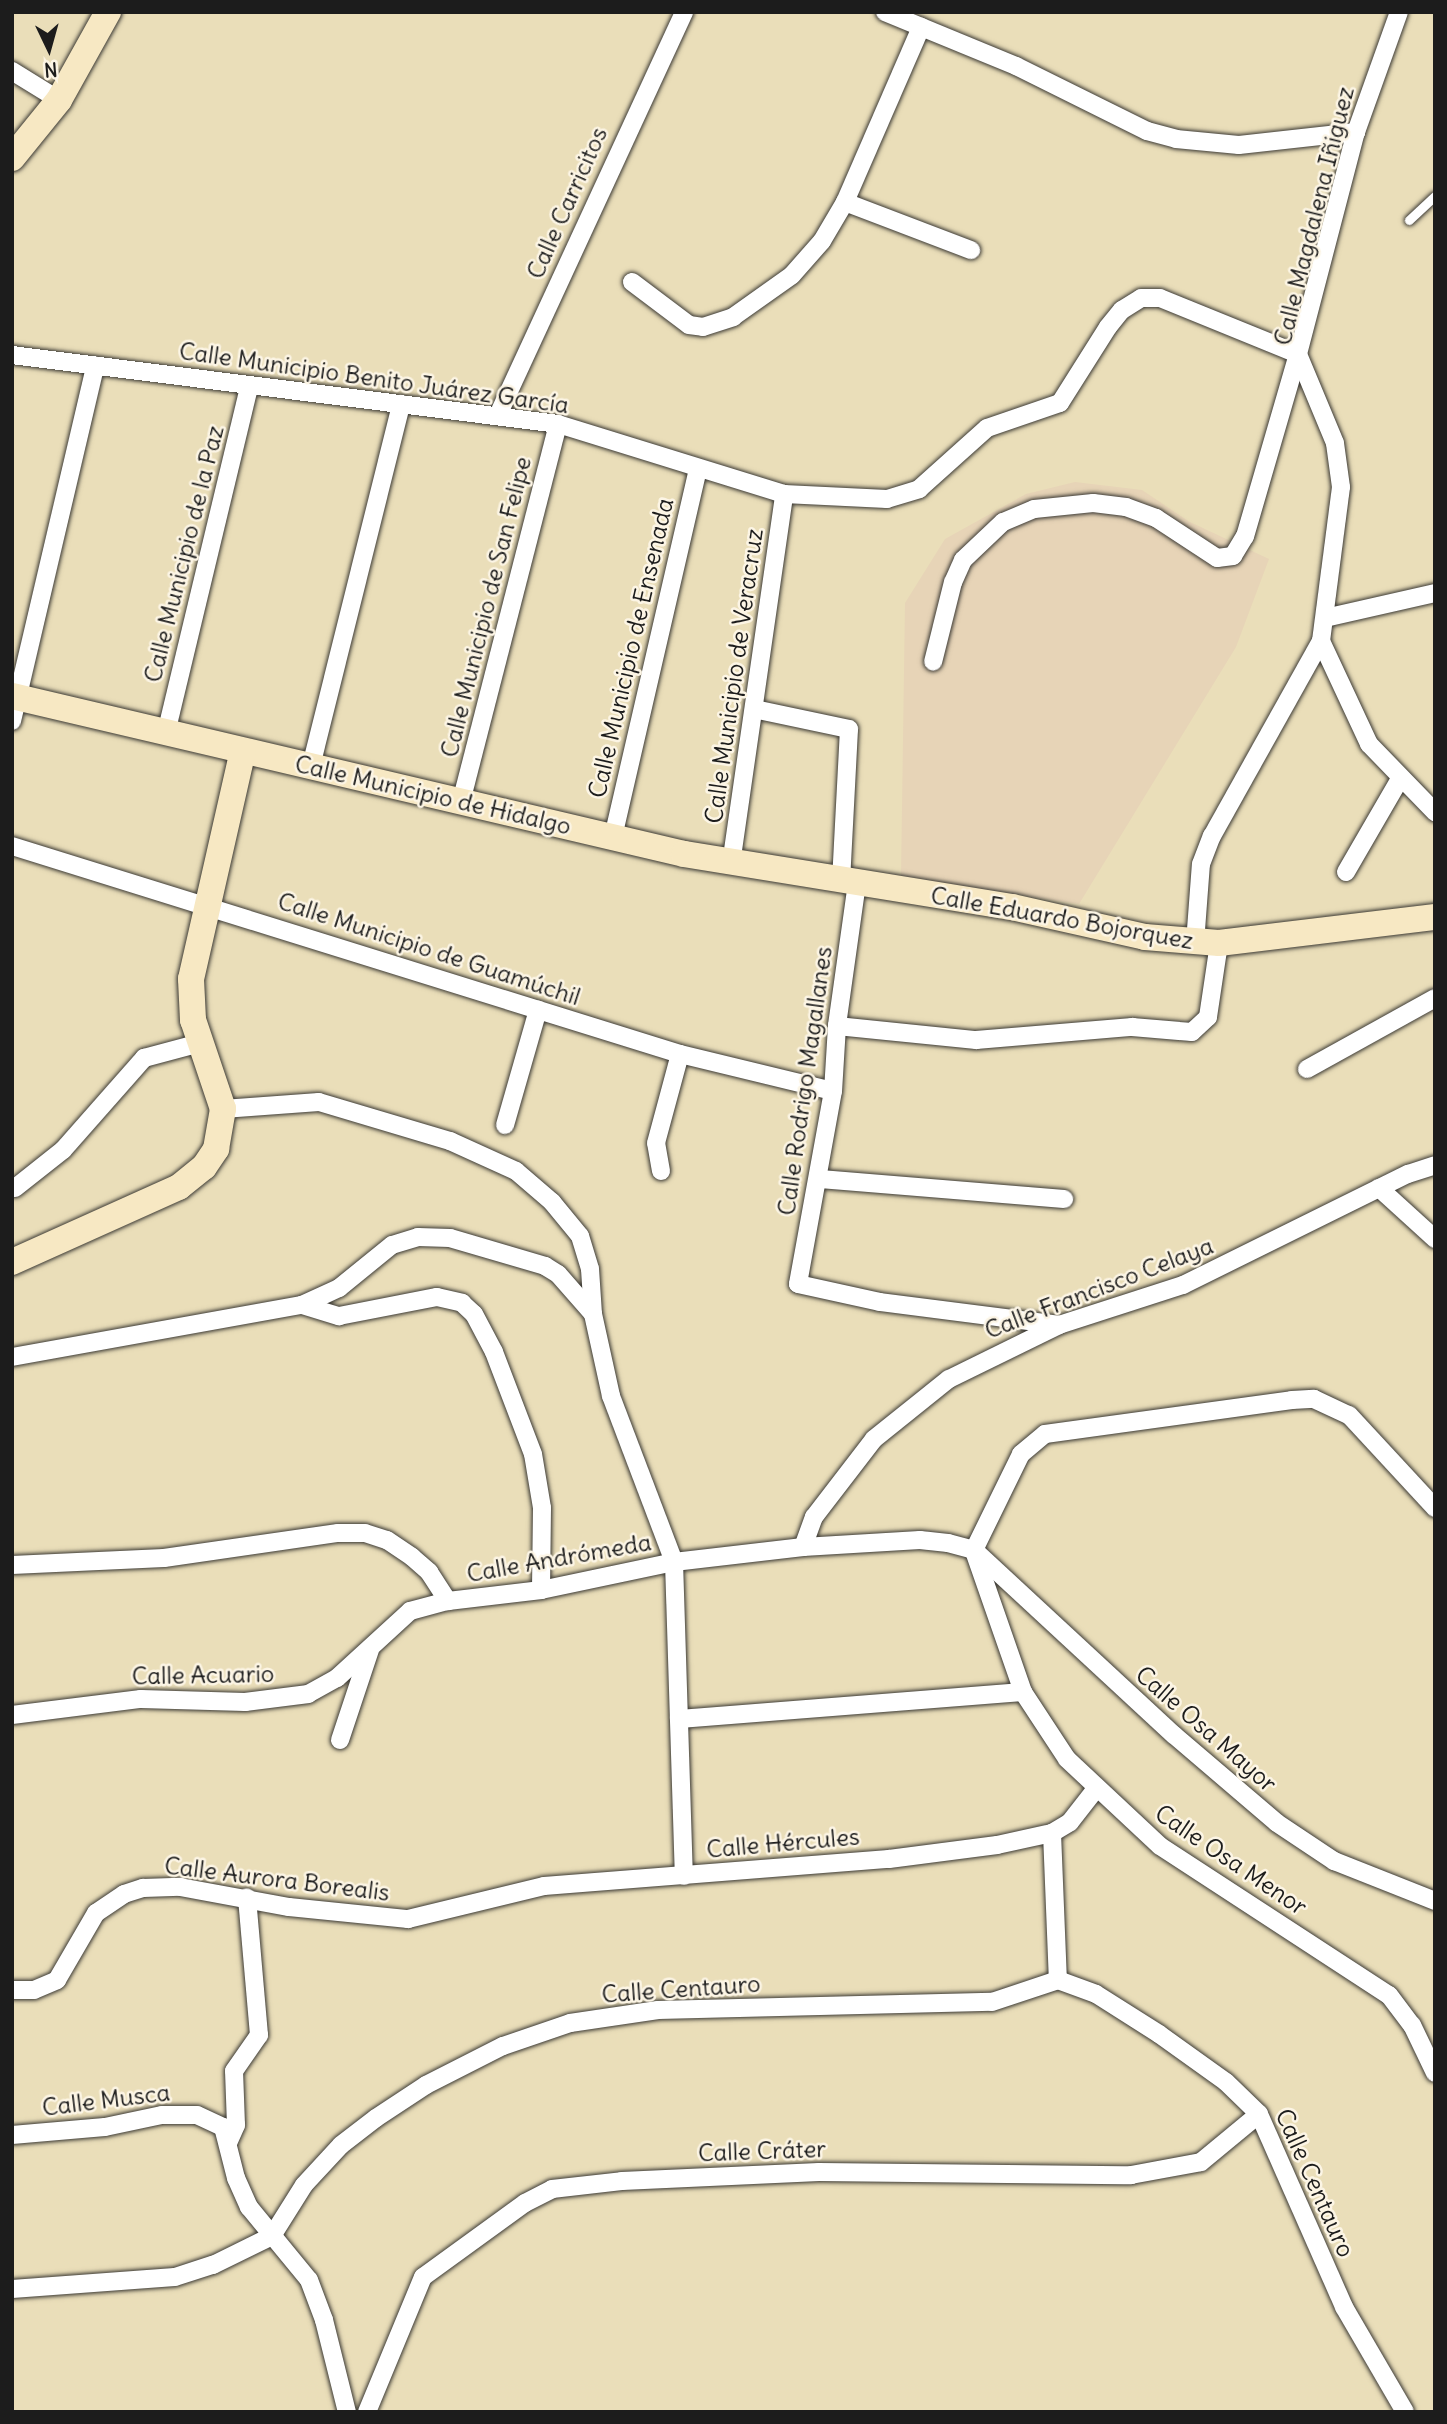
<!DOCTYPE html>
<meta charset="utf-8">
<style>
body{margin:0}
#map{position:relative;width:1447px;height:2424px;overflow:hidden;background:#eadeb9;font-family:Delius,sans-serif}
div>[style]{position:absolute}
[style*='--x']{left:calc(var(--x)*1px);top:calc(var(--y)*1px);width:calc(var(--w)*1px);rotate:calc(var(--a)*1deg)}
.built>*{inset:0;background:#e7d4b7}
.roads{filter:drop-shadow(0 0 2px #3b3934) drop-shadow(0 0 2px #3b3934)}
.lane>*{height:9px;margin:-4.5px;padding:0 4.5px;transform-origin:4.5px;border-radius:4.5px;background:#fff}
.street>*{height:18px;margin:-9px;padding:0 9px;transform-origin:9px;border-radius:9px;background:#fff}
.secondary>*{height:26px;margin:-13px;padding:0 13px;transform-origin:13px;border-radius:13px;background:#f7e8c3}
span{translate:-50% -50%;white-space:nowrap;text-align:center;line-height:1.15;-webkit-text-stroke:5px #fcf5e5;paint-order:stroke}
.street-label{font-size:24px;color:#1c1c1c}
.frame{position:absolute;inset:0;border:14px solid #1c1c1c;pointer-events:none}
.north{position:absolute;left:14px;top:14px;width:70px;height:70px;-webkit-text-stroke:5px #fcf5e5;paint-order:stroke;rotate:175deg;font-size:19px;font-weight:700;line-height:28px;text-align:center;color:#1c1c1c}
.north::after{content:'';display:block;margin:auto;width:24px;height:32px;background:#1c1c1c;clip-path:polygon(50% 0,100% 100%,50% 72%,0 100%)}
</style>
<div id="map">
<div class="built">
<i style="clip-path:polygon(1075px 482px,1142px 490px,1190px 522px,1269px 559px,1236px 647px,1079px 904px,901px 877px,905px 603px,945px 539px,1026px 494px)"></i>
</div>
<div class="roads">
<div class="lane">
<i style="--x:1409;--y:220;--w:35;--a:-43"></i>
</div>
<div class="street">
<i style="--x:885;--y:12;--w:142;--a:22.4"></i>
<i style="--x:1016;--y:66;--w:146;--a:26.4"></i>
<i style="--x:1147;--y:131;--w:30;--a:15"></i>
<i style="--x:1176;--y:139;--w:63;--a:5.4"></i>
<i style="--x:1239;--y:145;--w:118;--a:-6.3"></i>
<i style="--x:12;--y:71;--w:55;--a:31.7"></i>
<i style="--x:845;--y:202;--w:135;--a:20.9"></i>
<i style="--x:632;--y:282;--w:71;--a:37"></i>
<i style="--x:689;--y:325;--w:14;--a:8"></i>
<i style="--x:703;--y:327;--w:32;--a:-18"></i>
<i style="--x:733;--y:317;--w:72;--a:-35.4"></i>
<i style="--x:792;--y:275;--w:45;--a:-48.6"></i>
<i style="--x:822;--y:241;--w:45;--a:-59.5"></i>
<i style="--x:845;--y:202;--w:191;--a:-66.5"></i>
<i style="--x:12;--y:355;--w:550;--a:7.2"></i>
<i style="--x:558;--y:424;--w:237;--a:17.2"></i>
<i style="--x:784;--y:494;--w:103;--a:2.8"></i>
<i style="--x:887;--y:499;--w:34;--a:-17"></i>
<i style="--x:919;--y:489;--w:91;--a:-41.9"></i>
<i style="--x:987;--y:428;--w:77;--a:-18.9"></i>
<i style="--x:1060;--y:403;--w:90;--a:-57.7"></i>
<i style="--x:1108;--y:327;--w:22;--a:-51"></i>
<i style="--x:1122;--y:310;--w:22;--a:-32"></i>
<i style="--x:1141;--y:298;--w:19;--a:0"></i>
<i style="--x:1160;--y:298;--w:149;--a:22.1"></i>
<i style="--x:1298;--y:354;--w:190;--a:106.2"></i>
<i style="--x:1245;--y:536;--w:23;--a:121"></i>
<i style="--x:1233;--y:556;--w:16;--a:173"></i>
<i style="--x:1217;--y:558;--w:73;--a:-146.7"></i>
<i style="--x:1156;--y:518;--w:32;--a:-160"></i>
<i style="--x:1126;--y:507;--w:33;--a:-173"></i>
<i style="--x:1093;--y:503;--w:59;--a:174.2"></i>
<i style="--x:1034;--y:509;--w:34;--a:157"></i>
<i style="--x:1003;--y:522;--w:55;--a:136.5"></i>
<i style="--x:963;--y:560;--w:24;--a:114"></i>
<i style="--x:953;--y:582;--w:82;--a:104"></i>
<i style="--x:498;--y:415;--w:444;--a:-65.2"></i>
<i style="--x:1325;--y:618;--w:113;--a:-12.8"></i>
<i style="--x:1321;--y:641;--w:114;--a:65"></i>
<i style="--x:1369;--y:744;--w:95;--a:45.9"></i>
<i style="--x:754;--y:709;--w:97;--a:11.9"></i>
<i style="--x:849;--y:729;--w:152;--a:93"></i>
<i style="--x:12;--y:721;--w:365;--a:-76.8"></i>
<i style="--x:166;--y:733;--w:357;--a:-76.5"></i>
<i style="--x:311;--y:766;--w:373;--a:-76"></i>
<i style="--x:461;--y:802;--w:390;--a:-75.6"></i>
<i style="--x:613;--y:837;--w:377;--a:-77"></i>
<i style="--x:12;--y:846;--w:700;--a:17.3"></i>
<i style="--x:680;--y:1054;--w:157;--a:13.6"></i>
<i style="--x:731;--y:864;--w:374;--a:-81.8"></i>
<i style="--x:1346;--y:872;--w:108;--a:-59.9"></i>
<i style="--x:857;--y:883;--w:144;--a:98"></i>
<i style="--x:837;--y:1026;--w:65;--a:93.5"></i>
<i style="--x:833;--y:1091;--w:196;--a:100.3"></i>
<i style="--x:798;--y:1284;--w:84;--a:12.4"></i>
<i style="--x:880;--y:1302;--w:180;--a:7.3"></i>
<i style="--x:1195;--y:943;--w:79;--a:-85.7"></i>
<i style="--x:1201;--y:864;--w:30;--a:-69"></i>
<i style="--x:1212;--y:836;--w:223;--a:-60.8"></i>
<i style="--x:1321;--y:641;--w:155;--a:-82.6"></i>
<i style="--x:1341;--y:487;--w:44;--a:-97.8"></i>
<i style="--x:1335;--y:443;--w:96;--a:-112.6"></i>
<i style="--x:1298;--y:354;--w:229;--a:-75.4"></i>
<i style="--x:1356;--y:132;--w:127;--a:-70.3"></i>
<i style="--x:837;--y:1026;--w:140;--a:5.8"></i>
<i style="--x:976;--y:1040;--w:157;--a:-4.8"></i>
<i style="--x:1132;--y:1027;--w:60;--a:4.8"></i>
<i style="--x:1192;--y:1032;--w:22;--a:-43"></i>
<i style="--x:1208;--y:1017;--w:75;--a:-81.5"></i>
<i style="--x:1307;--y:1069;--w:146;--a:-29"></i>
<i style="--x:223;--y:1109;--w:96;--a:-4.2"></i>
<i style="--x:319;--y:1102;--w:137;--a:16.6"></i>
<i style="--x:450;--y:1141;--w:72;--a:24.4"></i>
<i style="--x:516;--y:1171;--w:48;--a:40.7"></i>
<i style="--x:552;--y:1202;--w:44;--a:50.5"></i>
<i style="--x:580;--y:1236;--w:34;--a:73"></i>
<i style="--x:590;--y:1269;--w:45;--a:86.2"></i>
<i style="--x:593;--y:1314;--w:84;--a:77.6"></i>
<i style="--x:611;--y:1396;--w:178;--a:69.2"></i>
<i style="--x:674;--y:1562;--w:314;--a:88.2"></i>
<i style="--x:505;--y:1125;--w:120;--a:-74"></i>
<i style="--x:661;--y:1171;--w:28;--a:-100"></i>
<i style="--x:656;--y:1143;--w:92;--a:-74.9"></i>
<i style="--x:820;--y:1179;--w:245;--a:4.7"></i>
<i style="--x:15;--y:1188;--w:61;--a:-38.4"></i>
<i style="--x:63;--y:1150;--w:123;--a:-48.6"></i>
<i style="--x:144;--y:1058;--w:58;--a:-15"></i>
<i style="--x:1379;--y:1188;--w:76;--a:42.3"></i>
<i style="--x:302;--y:1305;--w:39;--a:17"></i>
<i style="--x:339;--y:1316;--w:100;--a:-11"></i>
<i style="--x:437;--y:1297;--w:26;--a:13"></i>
<i style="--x:462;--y:1303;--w:16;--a:43"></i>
<i style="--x:474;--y:1314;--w:43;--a:62.2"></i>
<i style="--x:494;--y:1352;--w:109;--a:69.1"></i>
<i style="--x:533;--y:1454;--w:55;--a:80.5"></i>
<i style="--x:542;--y:1508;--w:82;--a:90.7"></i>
<i style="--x:12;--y:1357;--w:295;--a:-10.2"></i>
<i style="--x:302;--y:1305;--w:41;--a:-24.7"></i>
<i style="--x:339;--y:1288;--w:68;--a:-39.1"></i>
<i style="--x:392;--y:1245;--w:27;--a:-17"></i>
<i style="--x:418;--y:1237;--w:32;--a:2"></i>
<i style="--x:450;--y:1238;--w:99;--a:16.4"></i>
<i style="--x:545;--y:1266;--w:15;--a:32"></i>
<i style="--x:558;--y:1274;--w:53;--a:48.8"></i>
<i style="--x:803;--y:1547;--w:32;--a:-70"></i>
<i style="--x:814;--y:1517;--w:98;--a:-52.4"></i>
<i style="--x:874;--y:1439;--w:96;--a:-38.7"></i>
<i style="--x:949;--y:1379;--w:123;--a:-26.1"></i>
<i style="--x:1059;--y:1325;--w:130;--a:-17.9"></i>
<i style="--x:1183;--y:1285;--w:251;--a:-26.3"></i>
<i style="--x:1408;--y:1174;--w:28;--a:-18"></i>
<i style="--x:974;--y:1550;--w:107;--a:-63.9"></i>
<i style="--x:1021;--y:1454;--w:31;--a:-40"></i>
<i style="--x:1045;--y:1434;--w:249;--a:-7.8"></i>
<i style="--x:1292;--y:1400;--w:22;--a:-3"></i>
<i style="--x:1314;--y:1399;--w:38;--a:25"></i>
<i style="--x:1349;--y:1415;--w:127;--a:47.2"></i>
<i style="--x:975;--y:1554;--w:146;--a:70.8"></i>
<i style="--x:1023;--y:1692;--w:80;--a:56.7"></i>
<i style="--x:1067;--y:1759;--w:127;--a:43.1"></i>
<i style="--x:1160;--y:1846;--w:273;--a:33.1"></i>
<i style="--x:1389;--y:1995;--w:38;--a:53"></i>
<i style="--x:1412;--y:2025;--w:53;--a:64.4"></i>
<i style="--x:12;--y:1565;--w:152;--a:-2.6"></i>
<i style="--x:164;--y:1558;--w:176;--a:-8.2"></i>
<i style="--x:338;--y:1533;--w:27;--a:0"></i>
<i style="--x:365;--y:1533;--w:23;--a:18"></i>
<i style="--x:387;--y:1540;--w:30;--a:34"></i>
<i style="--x:412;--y:1557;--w:23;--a:41"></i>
<i style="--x:429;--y:1572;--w:35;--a:57"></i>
<i style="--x:448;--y:1601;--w:94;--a:-6.7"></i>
<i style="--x:541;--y:1590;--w:136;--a:-11.9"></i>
<i style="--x:674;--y:1562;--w:130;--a:-6.6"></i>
<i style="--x:803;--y:1547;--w:117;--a:-3.4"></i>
<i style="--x:920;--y:1540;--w:28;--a:6"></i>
<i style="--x:948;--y:1543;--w:27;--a:15"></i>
<i style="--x:974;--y:1550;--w:272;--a:42.8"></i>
<i style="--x:1174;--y:1735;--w:135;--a:40.5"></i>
<i style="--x:1277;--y:1823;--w:69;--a:33.7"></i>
<i style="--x:1334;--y:1861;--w:109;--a:21.6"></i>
<i style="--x:12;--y:1715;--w:130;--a:-7.1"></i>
<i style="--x:141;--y:1699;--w:104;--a:1.7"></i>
<i style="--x:245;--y:1702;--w:64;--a:-7.2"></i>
<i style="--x:308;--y:1694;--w:33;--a:-29"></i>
<i style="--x:337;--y:1678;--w:99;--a:-42.5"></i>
<i style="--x:410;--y:1611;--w:39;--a:-15"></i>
<i style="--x:679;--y:1719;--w:345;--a:-4.5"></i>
<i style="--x:340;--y:1740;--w:95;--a:-71.6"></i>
<i style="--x:1052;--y:1833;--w:147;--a:87.7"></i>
<i style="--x:1058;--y:1980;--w:40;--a:20.2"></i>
<i style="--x:1096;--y:1994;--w:75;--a:32.4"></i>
<i style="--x:1159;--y:2034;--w:82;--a:35.6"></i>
<i style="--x:1226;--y:2082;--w:46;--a:44.1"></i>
<i style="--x:1259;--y:2114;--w:211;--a:66.2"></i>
<i style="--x:1344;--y:2307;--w:121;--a:59.8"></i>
<i style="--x:12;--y:1990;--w:22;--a:0"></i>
<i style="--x:34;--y:1990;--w:25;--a:-23"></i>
<i style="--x:57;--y:1980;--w:78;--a:-59.8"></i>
<i style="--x:96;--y:1913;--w:34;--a:-34"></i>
<i style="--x:124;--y:1894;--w:20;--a:-18"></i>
<i style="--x:143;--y:1888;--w:37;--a:-2"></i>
<i style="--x:180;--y:1887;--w:111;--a:10.4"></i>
<i style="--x:289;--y:1907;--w:120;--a:5.8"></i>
<i style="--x:408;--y:1919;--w:140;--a:-13.6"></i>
<i style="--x:544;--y:1886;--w:346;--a:-4.5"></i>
<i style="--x:889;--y:1859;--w:109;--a:-7.4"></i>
<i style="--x:997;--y:1845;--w:56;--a:-12.3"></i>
<i style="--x:1052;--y:1833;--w:21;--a:-31"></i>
<i style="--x:1070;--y:1822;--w:41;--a:-52"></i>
<i style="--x:12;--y:2135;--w:93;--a:-4.9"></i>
<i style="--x:105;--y:2127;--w:58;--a:-11.9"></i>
<i style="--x:162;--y:2115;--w:35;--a:0"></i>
<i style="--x:197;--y:2115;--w:29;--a:25"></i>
<i style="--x:223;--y:2127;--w:53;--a:75.7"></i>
<i style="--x:236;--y:2178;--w:32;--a:66"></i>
<i style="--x:249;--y:2207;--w:94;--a:50.6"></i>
<i style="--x:309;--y:2280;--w:43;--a:69.4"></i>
<i style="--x:324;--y:2320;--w:95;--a:76"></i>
<i style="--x:228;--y:2143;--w:20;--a:-66"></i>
<i style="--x:236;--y:2125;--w:54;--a:-92.1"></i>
<i style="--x:234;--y:2071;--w:44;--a:-55.2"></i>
<i style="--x:259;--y:2035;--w:138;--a:-95"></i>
<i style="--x:12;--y:2289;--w:163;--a:-4.2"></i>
<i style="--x:175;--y:2277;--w:40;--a:-18"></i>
<i style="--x:213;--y:2265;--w:66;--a:-26.2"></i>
<i style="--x:272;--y:2236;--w:60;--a:-57.9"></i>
<i style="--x:304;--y:2185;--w:54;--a:-47.2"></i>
<i style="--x:341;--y:2145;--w:44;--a:-37.6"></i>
<i style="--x:376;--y:2118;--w:60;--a:-33.4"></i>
<i style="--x:426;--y:2085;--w:86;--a:-26.9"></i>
<i style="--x:503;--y:2046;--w:71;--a:-18.9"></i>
<i style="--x:570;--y:2023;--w:89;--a:-8.4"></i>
<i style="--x:658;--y:2010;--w:334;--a:-1.4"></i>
<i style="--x:992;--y:2002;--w:70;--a:-18.4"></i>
<i style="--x:367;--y:2412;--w:146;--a:-67.5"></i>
<i style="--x:423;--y:2277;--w:126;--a:-36"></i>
<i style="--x:525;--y:2203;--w:30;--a:-27"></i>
<i style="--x:552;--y:2189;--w:70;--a:-6.5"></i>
<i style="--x:622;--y:2181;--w:197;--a:-2.6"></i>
<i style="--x:819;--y:2172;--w:312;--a:0.6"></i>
<i style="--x:1131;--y:2175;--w:71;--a:-10.5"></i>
<i style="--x:1201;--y:2162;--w:75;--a:-39.6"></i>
</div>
<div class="secondary">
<i style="--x:12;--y:158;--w:75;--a:-51"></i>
<i style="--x:59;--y:100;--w:101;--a:-60.9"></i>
<i style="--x:12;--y:696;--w:690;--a:13.23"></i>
<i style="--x:684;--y:854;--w:332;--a:9.2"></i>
<i style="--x:1012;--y:907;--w:136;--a:12.7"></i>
<i style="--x:1145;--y:937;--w:74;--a:4.6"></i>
<i style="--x:1219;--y:943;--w:218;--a:-6.9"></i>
<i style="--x:12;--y:1262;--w:183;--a:-24.2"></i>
<i style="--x:179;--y:1187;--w:32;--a:-39"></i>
<i style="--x:204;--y:1167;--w:22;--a:-56"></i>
<i style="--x:216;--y:1149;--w:41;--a:-80.1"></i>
<i style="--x:223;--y:1109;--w:94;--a:-108.6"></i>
<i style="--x:193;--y:1020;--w:41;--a:-92.8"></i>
<i style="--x:191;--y:979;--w:234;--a:-77.2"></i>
</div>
</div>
<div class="street-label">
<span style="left:567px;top:203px;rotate:-66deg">Calle Carricitos</span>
<span style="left:1314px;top:216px;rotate:-76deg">Calle Magdalena Iñiguez</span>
<span style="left:374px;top:378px;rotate:8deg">Calle Municipio Benito Juárez García</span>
<span style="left:184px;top:554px;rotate:-76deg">Calle Municipio de la Paz</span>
<span style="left:486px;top:607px;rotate:-76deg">Calle Municipio de San Felipe</span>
<span style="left:631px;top:648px;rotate:-77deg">Calle Municipio de Ensenada</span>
<span style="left:734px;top:676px;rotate:-82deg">Calle Municipio de Veracruz</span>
<span style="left:433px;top:795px;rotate:13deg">Calle Municipio de Hidalgo</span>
<span style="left:1062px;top:918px;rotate:10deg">Calle Eduardo Bojorquez</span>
<span style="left:429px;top:949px;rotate:18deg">Calle Municipio de Guamúchil</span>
<span style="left:805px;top:1081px;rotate:-82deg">Calle Rodrigo Magallanes</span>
<span style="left:1099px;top:1288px;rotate:-21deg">Calle Francisco Celaya</span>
<span style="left:559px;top:1558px;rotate:-10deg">Calle Andrómeda</span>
<span style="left:203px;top:1675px;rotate:-1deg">Calle Acuario</span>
<span style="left:1206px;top:1729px;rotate:41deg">Calle Osa Mayor</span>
<span style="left:783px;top:1843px;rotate:-5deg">Calle Hércules</span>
<span style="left:1231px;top:1860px;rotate:34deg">Calle Osa Menor</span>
<span style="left:277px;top:1879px;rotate:7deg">Calle Aurora Borealis</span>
<span style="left:681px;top:1989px;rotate:-4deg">Calle Centauro</span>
<span style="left:106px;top:2100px;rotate:-7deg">Calle Musca</span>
<span style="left:762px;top:2151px;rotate:-2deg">Calle Cráter</span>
<span style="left:1315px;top:2183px;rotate:66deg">Calle Centauro</span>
</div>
<div class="frame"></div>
<div class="north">N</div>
</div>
